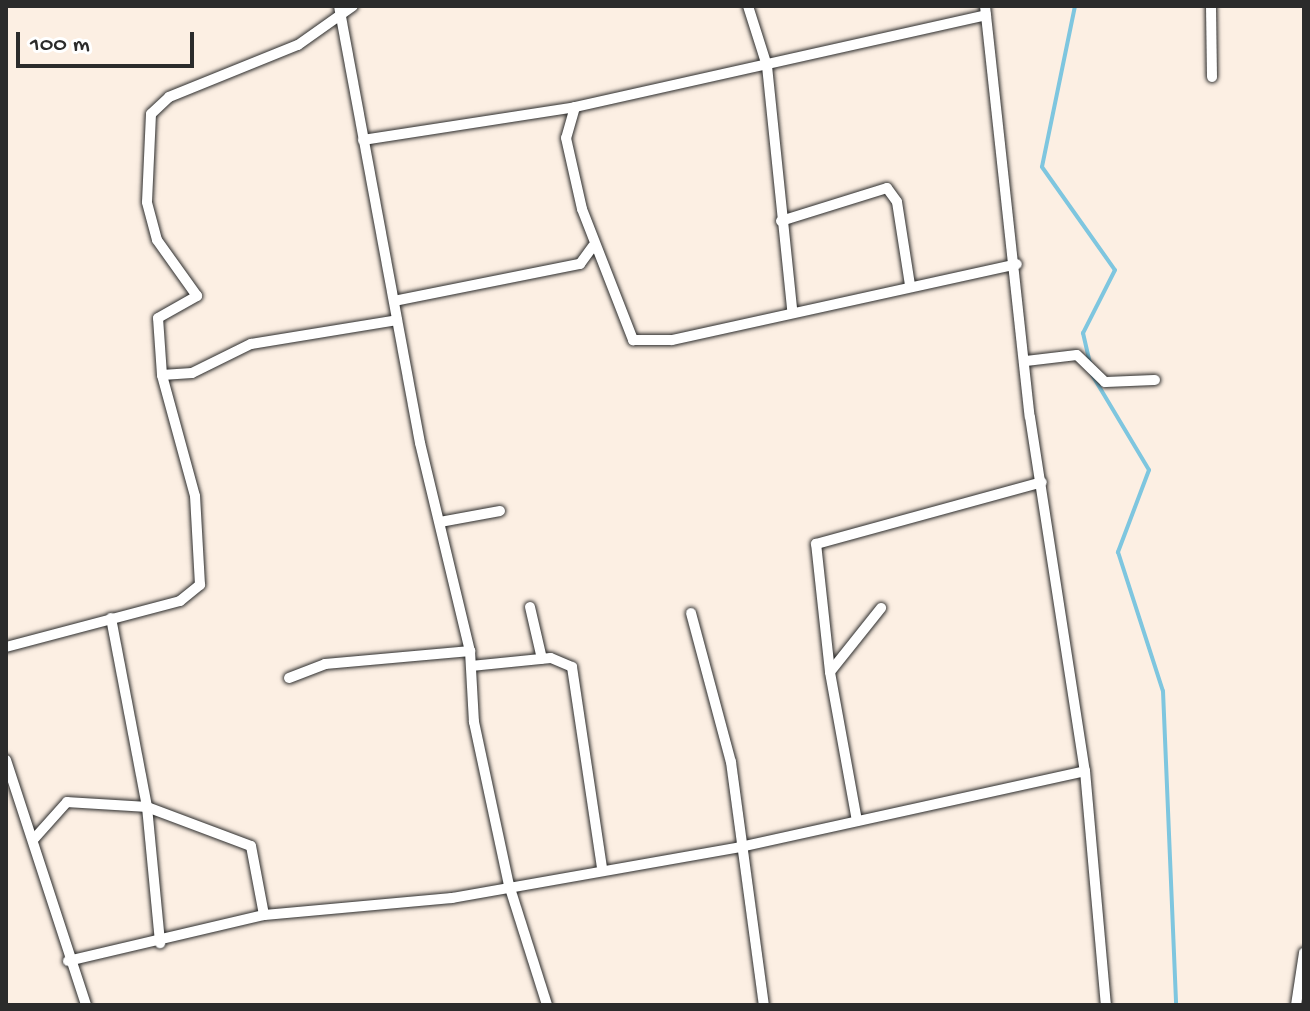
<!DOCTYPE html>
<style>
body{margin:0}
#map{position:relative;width:1310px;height:1011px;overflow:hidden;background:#fcefe3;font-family:"Gochi Hand",sans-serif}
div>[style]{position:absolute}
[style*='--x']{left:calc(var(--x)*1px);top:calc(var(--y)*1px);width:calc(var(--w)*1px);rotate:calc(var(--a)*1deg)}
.stream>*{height:4px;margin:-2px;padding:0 2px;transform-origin:2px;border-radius:2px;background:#7ec6df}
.roads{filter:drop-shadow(0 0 2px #2b2b2b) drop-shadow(0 0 2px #2b2b2b)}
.street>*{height:10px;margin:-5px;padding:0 5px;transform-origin:5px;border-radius:5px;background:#fff}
span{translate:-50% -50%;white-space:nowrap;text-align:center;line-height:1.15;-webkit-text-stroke:7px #fff;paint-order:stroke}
.frame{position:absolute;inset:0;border:8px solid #2b2b2b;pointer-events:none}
.scale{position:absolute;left:16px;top:32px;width:178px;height:36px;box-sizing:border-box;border:4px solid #2b2b2b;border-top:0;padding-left:10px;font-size:24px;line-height:28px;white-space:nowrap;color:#2b2b2b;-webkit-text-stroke:6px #fff;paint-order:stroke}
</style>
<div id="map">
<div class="stream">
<i style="--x:1075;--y:6;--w:164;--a:101.6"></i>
<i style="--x:1042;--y:167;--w:126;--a:54.7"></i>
<i style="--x:1115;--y:270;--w:71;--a:116.9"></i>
<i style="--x:1083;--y:333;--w:32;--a:77"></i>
<i style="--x:1091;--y:373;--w:113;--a:59.1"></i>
<i style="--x:1149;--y:470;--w:88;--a:110.7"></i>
<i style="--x:1118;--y:552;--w:146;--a:72.1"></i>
<i style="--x:1163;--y:691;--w:314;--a:87.6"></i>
</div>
<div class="roads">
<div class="street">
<i style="--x:339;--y:6;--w:444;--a:79.5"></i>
<i style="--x:420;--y:443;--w:214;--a:76.5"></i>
<i style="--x:470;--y:651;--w:71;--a:86.8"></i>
<i style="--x:474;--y:722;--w:167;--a:77.9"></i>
<i style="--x:509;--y:885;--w:126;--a:72.4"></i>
<i style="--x:748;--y:6;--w:63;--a:72.4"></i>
<i style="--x:767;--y:66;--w:245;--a:84.1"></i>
<i style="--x:985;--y:6;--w:413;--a:83.8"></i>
<i style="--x:1030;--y:417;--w:358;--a:81.2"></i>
<i style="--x:1085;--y:771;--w:235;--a:84.9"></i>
<i style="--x:1211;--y:6;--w:71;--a:89.2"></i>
<i style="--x:575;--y:107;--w:32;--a:106"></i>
<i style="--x:566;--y:138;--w:73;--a:77.3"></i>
<i style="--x:582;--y:209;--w:141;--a:68.7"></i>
<i style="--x:633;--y:340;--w:39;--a:0"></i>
<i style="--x:672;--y:340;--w:353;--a:-12.4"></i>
<i style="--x:363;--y:140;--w:215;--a:-8.8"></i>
<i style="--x:575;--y:107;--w:421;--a:-12.6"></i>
<i style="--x:781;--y:221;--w:111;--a:-17.3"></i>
<i style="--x:887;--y:188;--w:17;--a:54"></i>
<i style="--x:897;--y:202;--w:84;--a:81.1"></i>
<i style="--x:394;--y:301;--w:190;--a:-11.3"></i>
<i style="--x:580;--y:264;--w:22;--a:-54"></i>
<i style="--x:1026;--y:361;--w:51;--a:-6.7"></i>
<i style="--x:1077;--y:355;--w:39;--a:44"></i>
<i style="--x:1105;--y:382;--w:50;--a:-2.3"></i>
<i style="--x:162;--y:375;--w:30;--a:-4"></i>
<i style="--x:192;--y:373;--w:66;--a:-26.2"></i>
<i style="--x:251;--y:344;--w:148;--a:-9.3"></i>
<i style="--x:440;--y:522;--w:61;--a:-10.4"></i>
<i style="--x:530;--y:607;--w:53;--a:77"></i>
<i style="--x:691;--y:613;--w:154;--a:75"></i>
<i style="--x:731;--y:762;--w:245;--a:82.3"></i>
<i style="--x:111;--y:618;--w:192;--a:79.2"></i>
<i style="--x:147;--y:807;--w:111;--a:20.6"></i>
<i style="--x:251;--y:846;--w:70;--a:79.3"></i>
<i style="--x:6;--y:647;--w:180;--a:-14.8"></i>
<i style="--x:180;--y:601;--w:26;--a:-39"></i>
<i style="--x:200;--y:585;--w:89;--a:-93.2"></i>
<i style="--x:195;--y:496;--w:125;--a:-105.3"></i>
<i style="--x:162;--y:375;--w:57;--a:-94"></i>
<i style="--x:158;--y:318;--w:45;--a:-29.4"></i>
<i style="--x:197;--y:296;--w:69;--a:-125.5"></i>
<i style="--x:157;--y:240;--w:39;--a:-105"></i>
<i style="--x:147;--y:202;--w:88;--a:-87.4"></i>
<i style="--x:151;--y:114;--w:25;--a:-43"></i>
<i style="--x:169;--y:97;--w:139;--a:-22"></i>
<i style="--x:298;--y:45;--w:67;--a:-35.3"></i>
<i style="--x:471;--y:666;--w:80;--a:-5.7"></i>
<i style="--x:551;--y:658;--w:23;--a:23"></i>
<i style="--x:572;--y:667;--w:202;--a:81.5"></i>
<i style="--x:830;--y:672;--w:129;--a:-96.2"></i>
<i style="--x:816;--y:544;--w:234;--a:-15.3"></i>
<i style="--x:289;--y:678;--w:39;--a:-21"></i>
<i style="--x:325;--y:664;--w:146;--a:-5.1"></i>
<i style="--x:6;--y:760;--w:258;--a:71.9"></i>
<i style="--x:857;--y:821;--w:151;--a:-100.3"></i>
<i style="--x:830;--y:672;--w:82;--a:-51.4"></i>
<i style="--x:33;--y:840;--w:51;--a:-48.2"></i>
<i style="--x:67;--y:802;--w:80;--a:3.6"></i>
<i style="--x:147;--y:807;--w:137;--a:84.5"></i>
<i style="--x:68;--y:961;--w:201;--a:-13.2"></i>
<i style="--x:264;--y:915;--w:189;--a:-5.2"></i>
<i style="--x:452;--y:898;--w:292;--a:-10"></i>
<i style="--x:740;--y:847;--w:353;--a:-12.4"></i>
<i style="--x:1296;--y:1005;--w:53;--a:-81.3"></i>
</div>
</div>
<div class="frame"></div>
<div class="scale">100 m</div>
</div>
